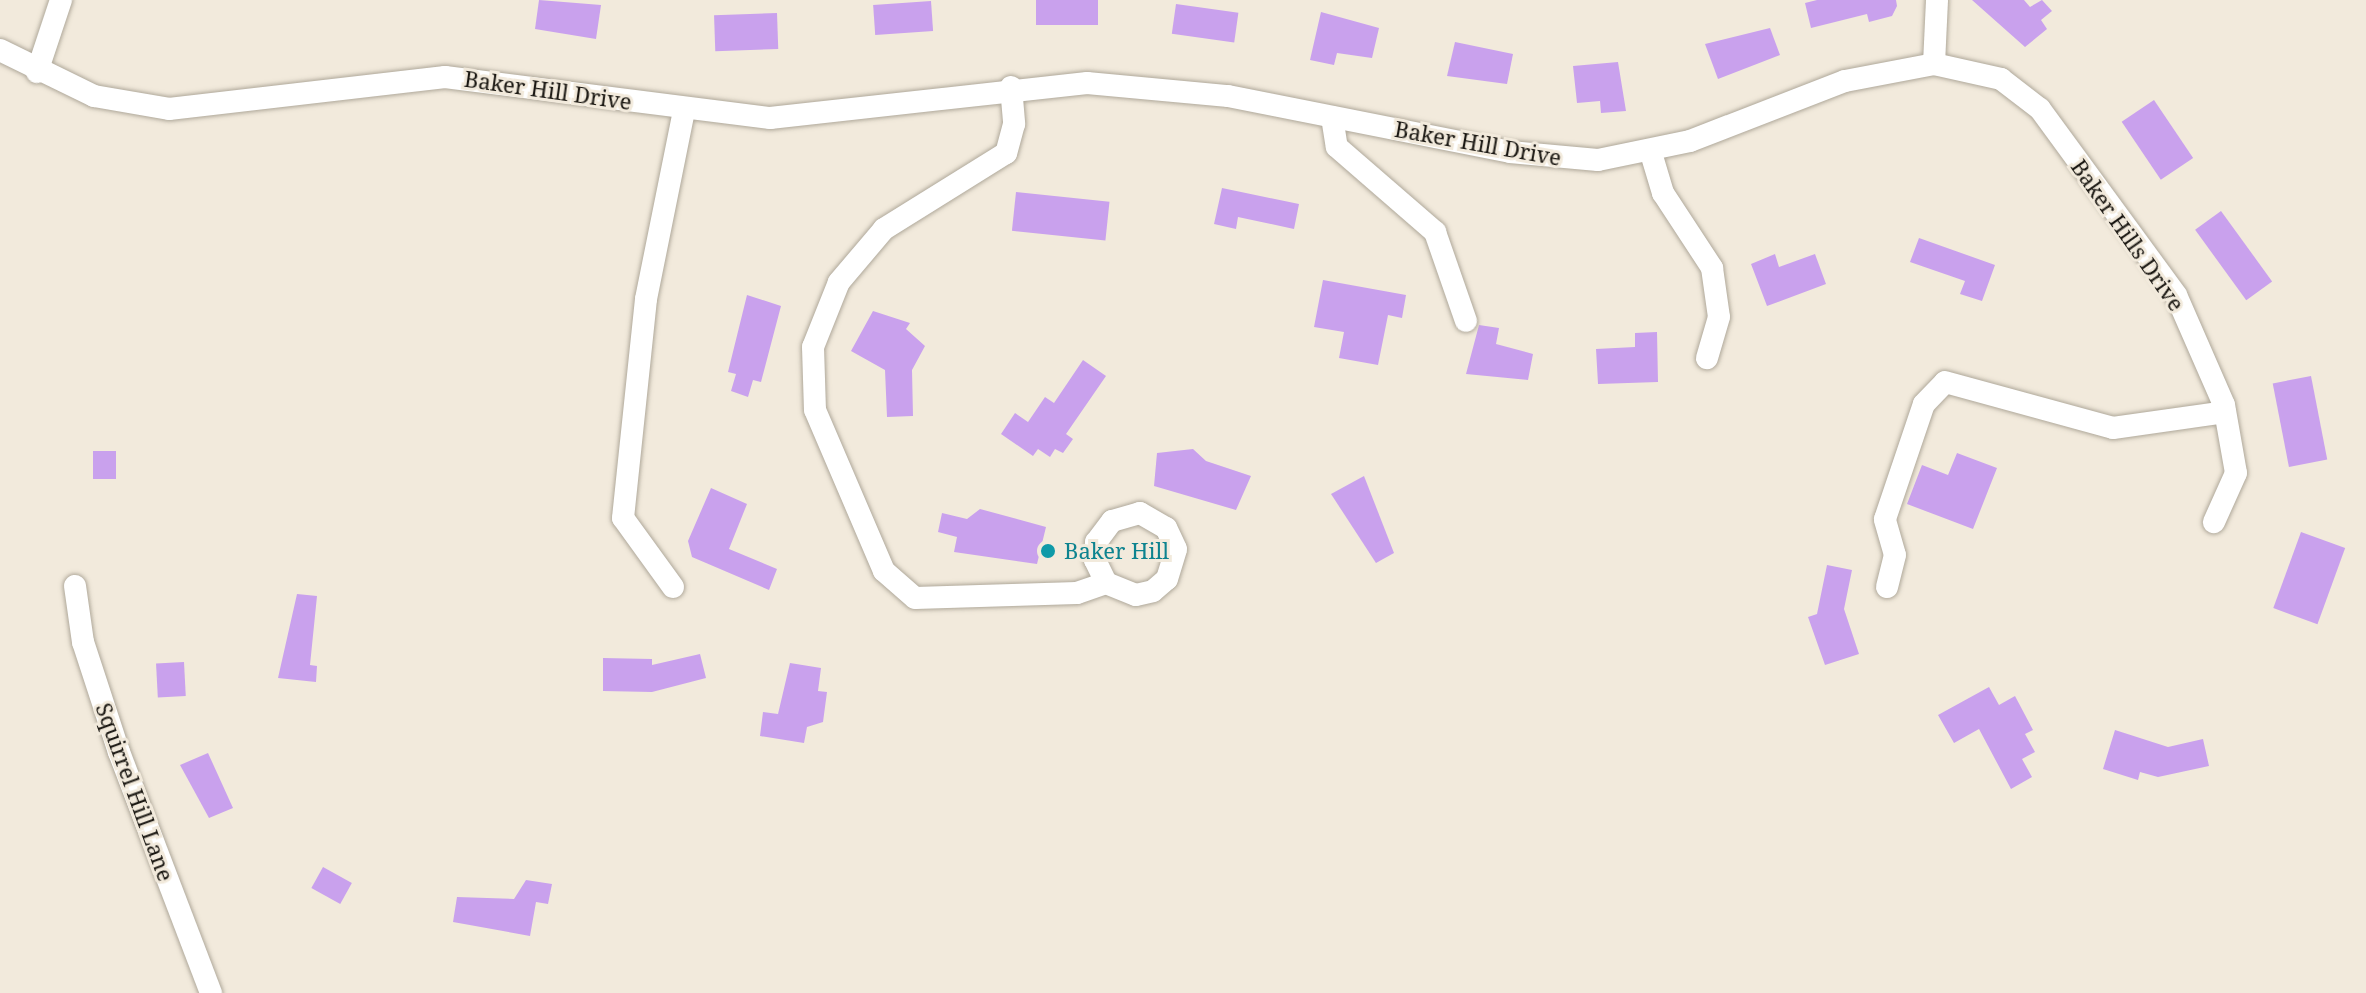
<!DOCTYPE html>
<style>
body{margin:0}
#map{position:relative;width:2366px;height:993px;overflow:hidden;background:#f2eadc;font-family:"Noto Serif",serif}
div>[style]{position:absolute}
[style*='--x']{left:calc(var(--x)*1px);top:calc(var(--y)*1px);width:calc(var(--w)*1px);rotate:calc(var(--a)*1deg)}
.building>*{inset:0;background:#c9a1ed;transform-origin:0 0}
.roads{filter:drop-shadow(0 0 2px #afa89a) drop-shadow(0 0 2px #afa89a)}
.minor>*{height:22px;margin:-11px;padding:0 11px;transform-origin:11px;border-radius:11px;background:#fff}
.dots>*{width:22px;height:22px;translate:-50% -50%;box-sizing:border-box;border:4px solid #f2eadc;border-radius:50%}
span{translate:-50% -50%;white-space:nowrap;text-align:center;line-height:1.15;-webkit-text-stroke:6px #f2eadc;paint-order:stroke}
.street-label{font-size:22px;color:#1a1712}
.culture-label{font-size:22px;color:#0d838f}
.left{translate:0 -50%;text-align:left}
</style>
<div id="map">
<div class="building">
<i style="clip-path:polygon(539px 0,601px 5px,596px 39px,535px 29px)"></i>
<i style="left:1036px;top:0;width:62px;height:25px"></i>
<i style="clip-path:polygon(1817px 0,1896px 0,1897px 6px,1892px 16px,1869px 22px,1867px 14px,1811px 28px,1805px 3px)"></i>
<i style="clip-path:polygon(1972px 0,2024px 0,2030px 7px,2042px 0,2052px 11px,2041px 20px,2047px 29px,2025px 47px)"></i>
<i style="left:931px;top:1px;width:30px;height:58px;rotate:86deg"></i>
<i style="left:1176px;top:4px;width:63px;height:30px;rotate:8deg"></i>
<i style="clip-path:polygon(1321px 12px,1379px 28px,1372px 58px,1337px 53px,1334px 65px,1310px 60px)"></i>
<i style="left:777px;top:13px;width:36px;height:63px;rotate:88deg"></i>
<i style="clip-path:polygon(1770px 28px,1780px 55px,1718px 79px,1705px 44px)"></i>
<i style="clip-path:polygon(1455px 42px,1513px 54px,1507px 84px,1447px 76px)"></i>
<i style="clip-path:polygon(1618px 62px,1626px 111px,1601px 113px,1600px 101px,1577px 103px,1573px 66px)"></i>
<i style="left:2154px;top:100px;width:70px;height:39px;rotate:56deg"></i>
<i style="clip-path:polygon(1222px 188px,1299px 204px,1294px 229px,1238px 217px,1236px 229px,1214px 224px)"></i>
<i style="left:1016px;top:192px;width:94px;height:39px;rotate:6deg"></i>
<i style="left:2221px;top:211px;width:87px;height:32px;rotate:54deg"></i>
<i style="clip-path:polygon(1919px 238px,1995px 265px,1982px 301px,1960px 294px,1965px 281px,1910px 262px)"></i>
<i style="clip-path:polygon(1775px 254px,1779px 267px,1815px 254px,1826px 284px,1767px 306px,1751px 264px)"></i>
<i style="clip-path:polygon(1323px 280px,1406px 295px,1402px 318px,1388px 315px,1378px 365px,1339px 358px,1344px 332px,1314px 327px)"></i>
<i style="clip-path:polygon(747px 295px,781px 306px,761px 382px,753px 380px,748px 397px,731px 391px,736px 374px,728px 372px)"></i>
<i style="clip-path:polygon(873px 311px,910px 323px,906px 329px,925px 346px,912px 370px,913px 416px,887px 417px,885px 370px,851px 351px)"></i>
<i style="clip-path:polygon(1479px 325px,1499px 328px,1496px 344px,1533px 354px,1528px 380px,1466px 374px)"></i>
<i style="clip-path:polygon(1657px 332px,1658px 382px,1598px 384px,1596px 349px,1635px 347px,1635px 333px)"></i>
<i style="clip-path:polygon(1083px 360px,1106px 376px,1066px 434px,1073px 439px,1063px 453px,1055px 449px,1050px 457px,1038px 449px,1033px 456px,1001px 434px,1015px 413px,1028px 422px,1045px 397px,1054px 403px)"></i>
<i style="left:2311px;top:376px;width:85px;height:39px;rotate:79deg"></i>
<i style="clip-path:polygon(1193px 449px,1206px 461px,1251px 476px,1236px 510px,1154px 486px,1157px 453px)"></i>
<i style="left:93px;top:451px;width:23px;height:28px"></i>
<i style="clip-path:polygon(1957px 453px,1997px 468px,1973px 529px,1907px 504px,1922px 465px,1948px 475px)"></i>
<i style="clip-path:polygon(1364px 476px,1394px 553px,1376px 563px,1331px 494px)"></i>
<i style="clip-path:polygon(711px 488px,747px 504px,729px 549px,777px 569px,769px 590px,692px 557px,688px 541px)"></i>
<i style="clip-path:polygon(980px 509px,1046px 527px,1037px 564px,954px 552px,957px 537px,938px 532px,942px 513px,967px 519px)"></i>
<i style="left:2301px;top:532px;width:47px;height:81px;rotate:20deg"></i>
<i style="clip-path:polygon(1827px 565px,1852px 570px,1844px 609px,1859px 654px,1825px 665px,1808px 617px,1817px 614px)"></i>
<i style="clip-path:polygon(297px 594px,317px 596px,310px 665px,317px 666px,316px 682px,278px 678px)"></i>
<i style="clip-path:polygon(700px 654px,706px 678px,652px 692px,603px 691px,603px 658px,652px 659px,652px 665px)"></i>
<i style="left:184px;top:662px;width:34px;height:28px;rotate:87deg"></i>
<i style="clip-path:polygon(790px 663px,821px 668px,818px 691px,827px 692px,823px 722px,807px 727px,804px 743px,760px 736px,763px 712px,778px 714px)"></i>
<i style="clip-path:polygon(1989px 687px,1999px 705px,2015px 696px,2033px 730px,2025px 734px,2035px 752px,2022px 759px,2032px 777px,2011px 789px,1979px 729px,1954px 743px,1938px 715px)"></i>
<i style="clip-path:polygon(2115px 730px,2168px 747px,2203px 739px,2209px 766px,2158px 777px,2140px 772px,2138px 780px,2103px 769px)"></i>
<i style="clip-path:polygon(208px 753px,233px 808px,209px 818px,180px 765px)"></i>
<i style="left:323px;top:867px;width:33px;height:24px;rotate:29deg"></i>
<i style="clip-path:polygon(526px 880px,552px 884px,548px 904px,536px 902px,530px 936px,453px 922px,457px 897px,514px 899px)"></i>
</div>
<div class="roads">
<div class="minor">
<i style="--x:0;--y:50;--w:105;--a:26.1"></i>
<i style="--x:94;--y:96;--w:76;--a:9.8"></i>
<i style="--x:169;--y:109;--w:278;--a:-6.6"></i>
<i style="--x:445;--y:77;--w:328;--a:7.2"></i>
<i style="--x:770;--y:118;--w:319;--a:-6.3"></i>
<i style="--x:1087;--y:83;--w:142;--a:5.3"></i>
<i style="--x:1228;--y:96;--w:288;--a:11.2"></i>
<i style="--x:1510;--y:152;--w:88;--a:5.2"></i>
<i style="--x:1598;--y:160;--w:94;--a:-11.7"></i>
<i style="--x:1690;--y:141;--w:166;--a:-21.2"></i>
<i style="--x:1845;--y:81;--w:91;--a:-10.8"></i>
<i style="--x:1934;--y:64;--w:69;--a:12.6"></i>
<i style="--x:2001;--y:79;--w:49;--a:37.6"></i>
<i style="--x:2040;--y:109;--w:230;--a:53.8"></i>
<i style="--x:2176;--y:295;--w:120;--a:66.4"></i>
<i style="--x:2224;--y:405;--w:69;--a:80"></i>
<i style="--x:2236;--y:473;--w:54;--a:114.2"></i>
<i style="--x:1934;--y:64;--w:64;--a:-87.3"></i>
<i style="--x:37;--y:72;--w:76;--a:-71.6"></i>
<i style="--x:1011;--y:87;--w:37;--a:85"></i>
<i style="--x:1014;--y:124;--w:30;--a:105"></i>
<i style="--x:1006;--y:153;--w:144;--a:148.1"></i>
<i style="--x:884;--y:229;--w:70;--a:130.3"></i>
<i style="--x:839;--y:282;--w:70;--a:111.8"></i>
<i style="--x:813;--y:347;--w:63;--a:88.2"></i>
<i style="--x:815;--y:410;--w:175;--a:66.8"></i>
<i style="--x:884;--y:571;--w:41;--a:41.1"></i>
<i style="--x:915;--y:598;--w:162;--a:-1.8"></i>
<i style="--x:1077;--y:593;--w:31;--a:-19"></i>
<i style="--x:1106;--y:583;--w:32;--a:22"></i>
<i style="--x:1136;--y:595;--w:17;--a:-13"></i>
<i style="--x:1153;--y:591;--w:18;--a:-41"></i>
<i style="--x:1167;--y:579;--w:31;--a:-73"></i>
<i style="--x:1176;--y:549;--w:23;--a:-115"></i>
<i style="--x:1166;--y:528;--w:30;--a:-150"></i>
<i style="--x:1140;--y:513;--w:29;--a:164"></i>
<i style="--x:1112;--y:521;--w:26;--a:127"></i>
<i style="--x:1096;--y:542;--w:18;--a:93"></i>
<i style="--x:1095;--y:560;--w:25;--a:64"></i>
<i style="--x:1332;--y:117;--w:30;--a:81"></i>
<i style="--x:1337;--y:147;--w:130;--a:40.9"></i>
<i style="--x:1435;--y:232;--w:94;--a:70.8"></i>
<i style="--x:1651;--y:153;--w:42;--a:73.3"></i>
<i style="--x:1663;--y:193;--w:90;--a:56.8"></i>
<i style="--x:1712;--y:268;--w:49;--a:81.9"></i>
<i style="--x:1719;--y:317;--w:43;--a:106.3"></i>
<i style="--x:75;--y:586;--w:57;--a:81.9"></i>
<i style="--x:83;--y:642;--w:116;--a:71.9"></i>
<i style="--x:119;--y:752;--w:258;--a:69.1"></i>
<i style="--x:673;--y:587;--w:85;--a:-125.9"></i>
<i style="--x:623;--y:518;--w:220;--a:-84"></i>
<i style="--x:646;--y:299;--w:193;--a:-78.6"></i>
<i style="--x:1887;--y:587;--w:33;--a:-76"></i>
<i style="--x:1895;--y:555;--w:37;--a:-106"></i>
<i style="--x:1885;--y:519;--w:121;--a:-71.3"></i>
<i style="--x:1924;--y:404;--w:30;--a:-46"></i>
<i style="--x:1945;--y:382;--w:174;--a:15.3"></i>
<i style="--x:2113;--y:428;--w:113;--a:-8.1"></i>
</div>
</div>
<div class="dots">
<i style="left:1048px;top:551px;background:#0f9aa8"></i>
</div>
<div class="street-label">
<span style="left:548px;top:90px;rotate:8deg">Baker Hill Drive</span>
<span style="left:1478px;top:143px;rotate:10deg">Baker Hill Drive</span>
<span style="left:2128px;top:235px;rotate:55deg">Baker Hills Drive</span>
<span style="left:135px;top:792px;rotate:70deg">Squirrel Hill Lane</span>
</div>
<div class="culture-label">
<span class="left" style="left:1064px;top:551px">Baker Hill</span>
</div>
</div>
